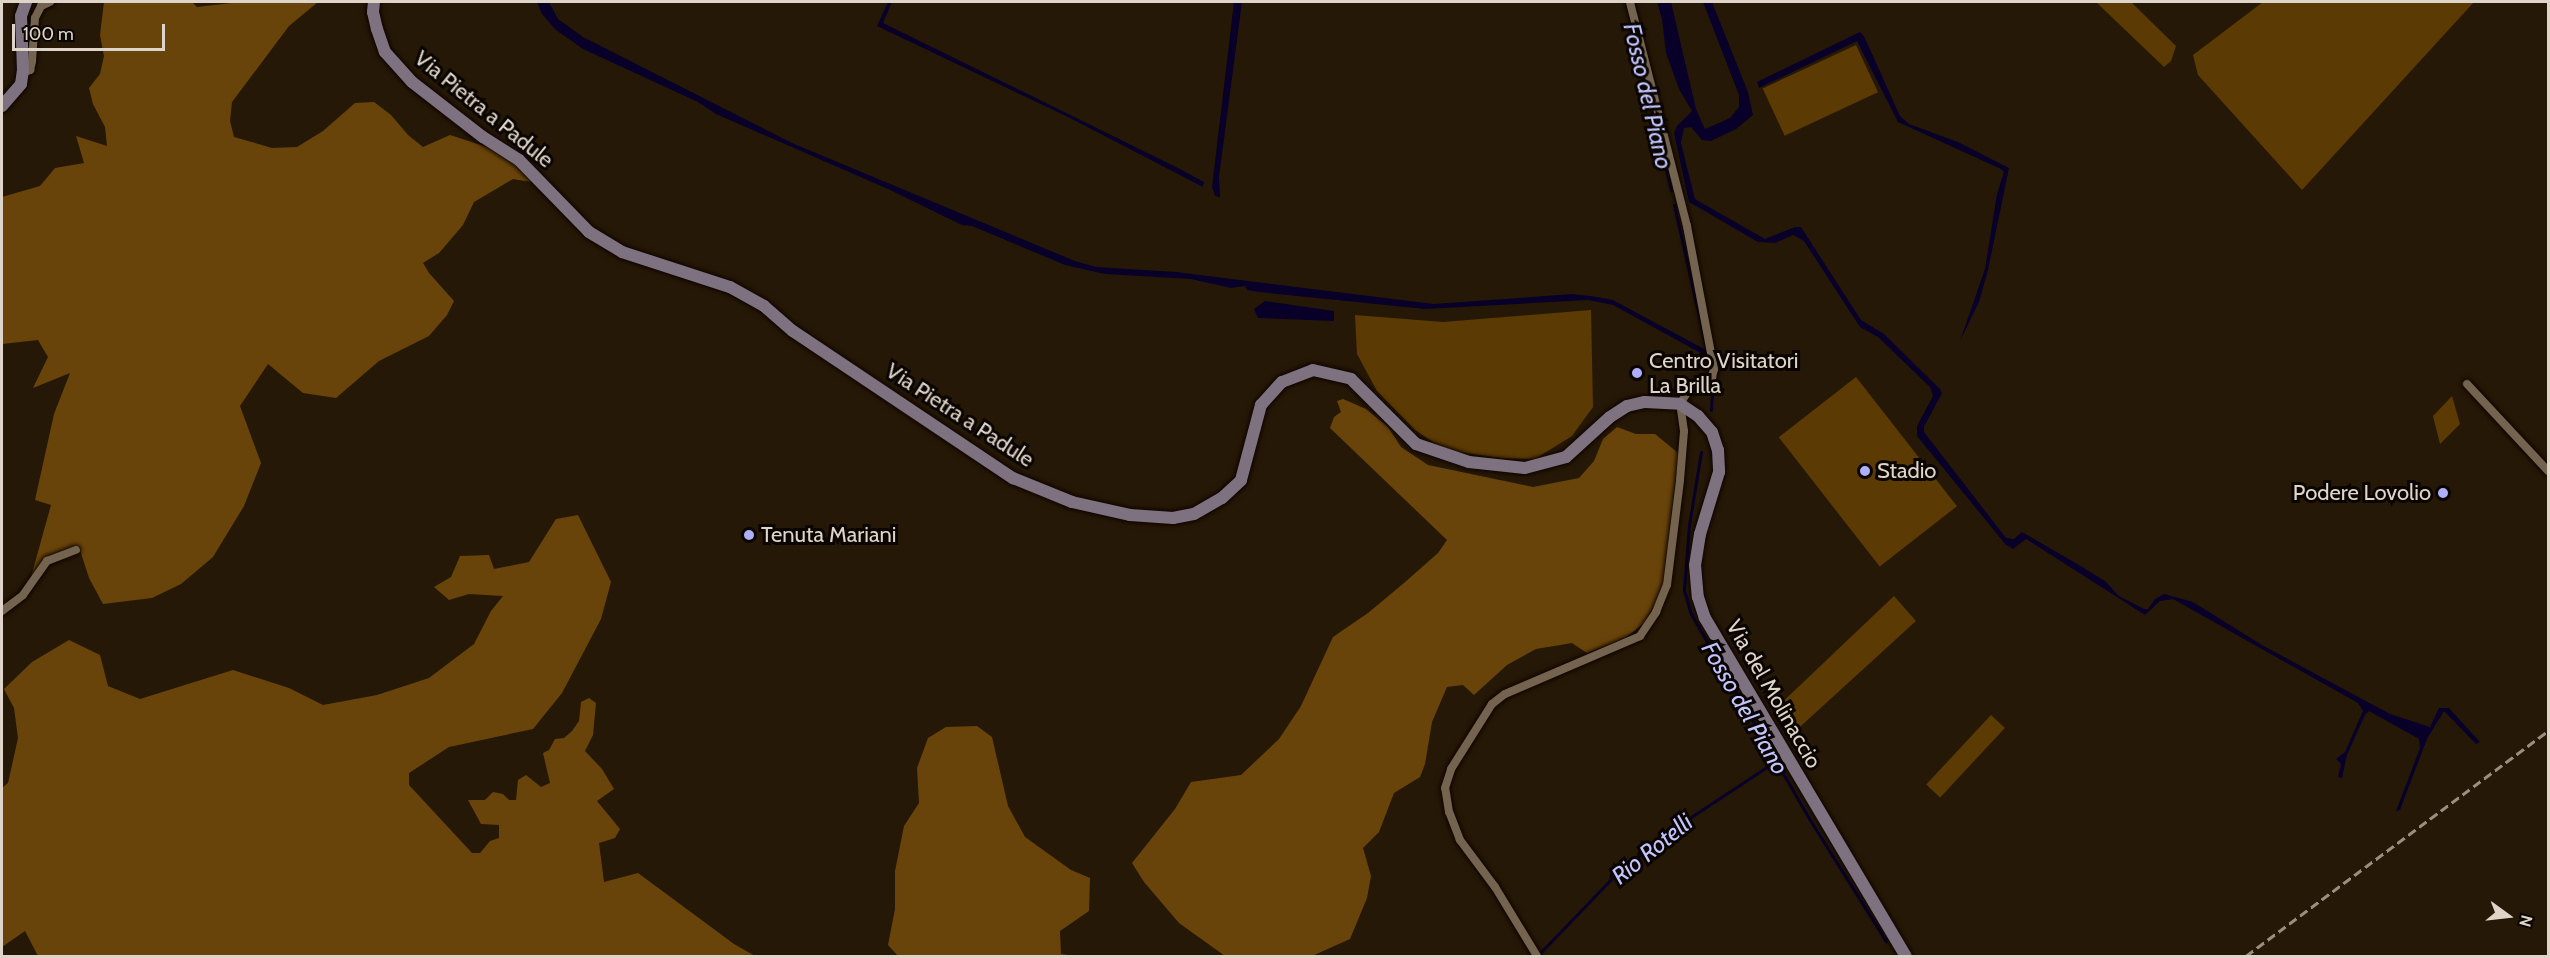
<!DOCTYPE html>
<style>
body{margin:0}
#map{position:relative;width:2550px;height:958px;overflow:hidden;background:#261806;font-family:Cabin,sans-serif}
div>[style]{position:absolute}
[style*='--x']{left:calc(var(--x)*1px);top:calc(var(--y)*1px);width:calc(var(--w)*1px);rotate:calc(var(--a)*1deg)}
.green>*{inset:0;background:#5c3a04;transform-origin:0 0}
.forest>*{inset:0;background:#69440a}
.water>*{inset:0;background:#080028}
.stream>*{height:3px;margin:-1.5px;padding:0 1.5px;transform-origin:1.5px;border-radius:1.5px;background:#080028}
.roads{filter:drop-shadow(0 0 2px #0e0400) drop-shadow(0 0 2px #0e0400)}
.street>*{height:8px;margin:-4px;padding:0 4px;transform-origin:4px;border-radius:4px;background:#74634e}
.secondary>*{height:12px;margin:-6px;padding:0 6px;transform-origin:6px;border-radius:6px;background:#7e7280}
.rail>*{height:3px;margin-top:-1.5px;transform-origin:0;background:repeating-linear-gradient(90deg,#998e80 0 9px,transparent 0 13.5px)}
.dots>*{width:16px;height:16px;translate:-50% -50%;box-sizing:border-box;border:3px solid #0a0501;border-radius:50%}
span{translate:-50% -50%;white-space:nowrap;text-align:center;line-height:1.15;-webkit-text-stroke:6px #0a0501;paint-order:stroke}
.street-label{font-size:22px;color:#ded4c9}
.poi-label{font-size:22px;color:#ded4c9}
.left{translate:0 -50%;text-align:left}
.right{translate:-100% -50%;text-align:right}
.water-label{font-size:24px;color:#c2c4fe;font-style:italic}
.frame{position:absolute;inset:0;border:3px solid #ded4c9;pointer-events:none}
.north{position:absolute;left:2478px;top:886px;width:60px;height:60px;-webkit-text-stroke:4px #0a0501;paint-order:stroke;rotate:105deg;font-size:16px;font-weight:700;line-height:24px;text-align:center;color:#ded4c9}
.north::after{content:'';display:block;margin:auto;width:21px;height:27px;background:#ded4c9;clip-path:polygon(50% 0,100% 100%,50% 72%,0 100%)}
.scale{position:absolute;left:12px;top:24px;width:153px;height:27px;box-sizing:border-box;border:3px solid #ded4c9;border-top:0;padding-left:8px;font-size:18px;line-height:21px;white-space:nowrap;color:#ded4c9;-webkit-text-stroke:4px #0a0501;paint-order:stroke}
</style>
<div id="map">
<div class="green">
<i style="clip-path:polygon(2096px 2px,2131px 2px,2176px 46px,2171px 61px,2164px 67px)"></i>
<i style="clip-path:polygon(2263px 2px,2474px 2px,2302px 190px,2198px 75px,2193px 55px)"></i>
<i style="left:1856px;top:45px;width:52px;height:103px;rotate:65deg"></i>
<i style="clip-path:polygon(1591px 310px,1593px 407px,1572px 436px,1535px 459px,1501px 458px,1445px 450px,1415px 430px,1377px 391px,1357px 354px,1355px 315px,1443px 322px)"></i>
<i style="left:1856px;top:377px;width:164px;height:98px;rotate:52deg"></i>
<i style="clip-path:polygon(2452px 396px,2460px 424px,2440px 444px,2433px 416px)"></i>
<i style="clip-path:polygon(1894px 596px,1916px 621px,1790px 736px,1775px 709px)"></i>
<i style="left:1991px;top:715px;width:19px;height:95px;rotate:43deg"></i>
</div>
<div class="forest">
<i style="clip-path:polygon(104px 2px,192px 2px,197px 7px,240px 2px,318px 2px,289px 26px,232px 102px,230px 121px,234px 137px,272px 148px,297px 147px,323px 131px,355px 103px,374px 102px,391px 115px,408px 135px,423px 147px,450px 135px,496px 150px,520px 166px,537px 183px,513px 179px,474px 202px,463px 225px,439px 253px,423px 263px,429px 273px,454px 301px,447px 315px,429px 336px,379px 361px,336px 398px,303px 393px,268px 364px,240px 406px,261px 463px,244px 506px,213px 557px,181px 584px,152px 598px,103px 604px,89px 578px,79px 547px,45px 558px,31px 577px,51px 505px,35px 500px,54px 414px,70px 373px,33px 388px,48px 357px,38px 340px,2px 344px,2px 197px,40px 186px,55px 168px,84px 163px,76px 136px,107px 146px,105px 127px,93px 104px,89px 88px,100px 74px,104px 56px,100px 35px)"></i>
<i style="clip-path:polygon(1343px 399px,1366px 409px,1388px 427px,1401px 447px,1428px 465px,1533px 487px,1579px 478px,1594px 461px,1603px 439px,1617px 427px,1636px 434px,1655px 434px,1678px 453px,1678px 458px,1662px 593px,1643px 624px,1625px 638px,1587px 653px,1572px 643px,1536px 649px,1507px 665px,1474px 695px,1463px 685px,1447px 687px,1432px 722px,1425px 764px,1420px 777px,1394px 793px,1379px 832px,1363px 848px,1371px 876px,1367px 898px,1350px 939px,1312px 956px,1225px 956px,1179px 923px,1144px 882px,1132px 863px,1175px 809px,1191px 782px,1241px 775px,1279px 739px,1301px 706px,1333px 637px,1368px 613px,1404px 583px,1438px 553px,1447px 540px,1330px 428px,1334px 417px,1341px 412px,1337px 401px)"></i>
<i style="clip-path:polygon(578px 515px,611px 582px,601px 619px,562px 693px,533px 729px,449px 747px,409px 773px,409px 785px,472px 853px,480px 853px,490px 841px,499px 838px,499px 825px,481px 824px,468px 800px,485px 800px,493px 792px,503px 794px,509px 800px,516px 800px,518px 780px,526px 775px,541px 787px,550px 783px,543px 753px,549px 750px,555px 739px,564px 738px,572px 731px,579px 721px,581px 702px,589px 698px,596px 703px,593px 735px,585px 751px,602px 769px,614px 789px,597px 801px,620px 829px,615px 838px,599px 843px,604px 882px,638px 873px,734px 944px,755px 956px,38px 956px,25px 931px,2px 947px,2px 788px,8px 783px,18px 738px,14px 708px,4px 689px,32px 662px,69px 640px,100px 655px,108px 686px,140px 699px,233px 670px,289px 688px,323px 705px,377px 695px,429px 678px,474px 644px,491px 611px,503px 596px,469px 594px,449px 600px,434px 587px,451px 577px,460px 556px,489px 555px,494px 569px,529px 562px,556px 519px)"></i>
<i style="clip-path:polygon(977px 726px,992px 737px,1008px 806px,1025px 837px,1071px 870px,1090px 878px,1089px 911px,1060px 931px,1061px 954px,1076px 956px,898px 956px,888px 945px,895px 909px,895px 871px,904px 826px,919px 803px,917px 768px,928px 738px,946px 727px)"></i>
</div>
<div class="water">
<i style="clip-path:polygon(537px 2px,549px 2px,558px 19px,583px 37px,792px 143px,1075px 261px,1096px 267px,1176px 272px,1434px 304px,1573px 294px,1597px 297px,1613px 300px,1706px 350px,1708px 357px,1613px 305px,1588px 300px,1425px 309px,1259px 292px,1247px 290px,1245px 286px,1231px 288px,1191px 279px,1105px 274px,1065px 265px,972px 226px,962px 225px,888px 189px,716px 114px,698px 102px,583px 49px,556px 30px,542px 14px)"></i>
<i style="clip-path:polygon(888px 2px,892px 2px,883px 23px,1176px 167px,1204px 182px,1203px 187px,1070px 118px,877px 26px)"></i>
<i style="clip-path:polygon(1234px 2px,1242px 2px,1219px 177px,1220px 197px,1215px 196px,1212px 187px)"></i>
<i style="clip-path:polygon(1657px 2px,1671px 2px,1696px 109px,1705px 129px,1730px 118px,1739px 107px,1739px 95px,1703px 2px,1712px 2px,1748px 92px,1753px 115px,1736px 129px,1711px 141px,1702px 140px,1691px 127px,1684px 128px,1681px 143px,1695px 199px,1765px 239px,1795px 227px,1801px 227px,1861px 320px,1884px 334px,1940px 389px,1942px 393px,1924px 427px,1924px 432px,2006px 538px,2014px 539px,2022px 532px,2079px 565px,2105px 581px,2119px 596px,2144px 609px,2148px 609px,2155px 599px,2164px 594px,2193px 602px,2262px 645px,2390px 714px,2430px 727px,2439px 708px,2449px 708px,2480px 742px,2476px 744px,2444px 711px,2427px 739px,2400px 810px,2396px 811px,2420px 748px,2419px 739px,2369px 711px,2365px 715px,2347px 755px,2342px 778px,2338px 777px,2341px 764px,2336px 759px,2345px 752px,2363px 711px,2358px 703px,2173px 599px,2160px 601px,2145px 615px,2026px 539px,2013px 549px,2006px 545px,1917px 436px,1917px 426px,1933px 396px,1930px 387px,1878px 337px,1860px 327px,1804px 241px,1793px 235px,1775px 243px,1758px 242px,1689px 202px,1674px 133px,1677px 126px,1692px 111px,1679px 89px,1666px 53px,1662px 19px)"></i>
<i style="clip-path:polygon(1860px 32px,1864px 36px,1900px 116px,1909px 124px,1958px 142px,2009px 168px,1988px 270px,1979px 302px,1960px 341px,1985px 269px,1997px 194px,2004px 172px,2001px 169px,1898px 122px,1857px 41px,1759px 88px,1757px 82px)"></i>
<i style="clip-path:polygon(1265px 301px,1334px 311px,1334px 321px,1258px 318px,1254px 309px)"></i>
</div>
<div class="stream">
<i style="--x:1631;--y:22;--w:173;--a:76.6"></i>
<i style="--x:1674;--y:205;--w:151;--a:77.3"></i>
<i style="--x:1711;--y:410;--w:21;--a:-87"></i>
<i style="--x:1701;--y:452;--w:74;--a:99.3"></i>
<i style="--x:1689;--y:525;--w:65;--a:94.4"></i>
<i style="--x:1684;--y:590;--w:25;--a:74"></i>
<i style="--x:1691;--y:614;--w:238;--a:60"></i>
<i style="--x:1810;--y:820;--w:143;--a:57.9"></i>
<i style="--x:1541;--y:952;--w:112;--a:-46.1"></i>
<i style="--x:1619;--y:871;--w:94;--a:-36.7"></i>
<i style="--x:1694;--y:815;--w:98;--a:-33.4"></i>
</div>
<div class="roads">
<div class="street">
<i style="--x:23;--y:73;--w:8;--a:-23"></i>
<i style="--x:30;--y:70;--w:9;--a:-77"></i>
<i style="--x:32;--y:61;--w:43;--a:-86"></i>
<i style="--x:35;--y:18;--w:13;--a:-63"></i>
<i style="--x:41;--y:6;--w:10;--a:-24"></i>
<i style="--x:2467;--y:384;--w:119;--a:47"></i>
<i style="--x:2;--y:611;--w:26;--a:-37"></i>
<i style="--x:23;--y:595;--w:42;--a:-54.8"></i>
<i style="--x:47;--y:561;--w:31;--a:-21"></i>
<i style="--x:1537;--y:956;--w:81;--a:-121.3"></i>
<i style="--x:1495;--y:887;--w:59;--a:-126.7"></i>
<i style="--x:1460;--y:840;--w:30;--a:-111"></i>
<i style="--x:1449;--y:812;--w:24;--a:-99"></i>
<i style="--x:1445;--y:788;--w:20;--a:-72"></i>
<i style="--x:1451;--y:769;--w:77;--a:-57.8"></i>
<i style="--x:1492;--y:704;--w:16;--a:-38"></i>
<i style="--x:1505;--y:694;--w:147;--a:-23.2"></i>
<i style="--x:1640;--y:636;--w:29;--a:-56"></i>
<i style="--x:1656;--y:612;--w:29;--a:-68"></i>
<i style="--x:1667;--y:585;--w:106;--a:-82.9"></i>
<i style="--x:1680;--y:480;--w:49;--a:-85.3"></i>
<i style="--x:1684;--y:431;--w:27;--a:-98"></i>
<i style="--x:1680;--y:404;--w:15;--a:-58"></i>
<i style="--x:1688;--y:391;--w:28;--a:-30"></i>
<i style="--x:1712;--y:377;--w:8;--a:-76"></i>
<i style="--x:1714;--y:369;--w:146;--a:-100.7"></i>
<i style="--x:1687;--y:226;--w:231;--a:-104.3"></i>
</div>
<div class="secondary">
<i style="--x:374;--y:2;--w:10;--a:96"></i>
<i style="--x:373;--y:12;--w:17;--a:77"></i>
<i style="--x:377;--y:29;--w:24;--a:71"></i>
<i style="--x:385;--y:52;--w:40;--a:48"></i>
<i style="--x:412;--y:82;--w:90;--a:37.8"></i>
<i style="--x:483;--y:137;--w:43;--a:32.6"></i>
<i style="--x:519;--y:160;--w:100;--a:45.8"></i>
<i style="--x:589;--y:232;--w:39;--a:31"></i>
<i style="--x:622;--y:252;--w:114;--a:18"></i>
<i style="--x:730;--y:287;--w:39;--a:29"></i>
<i style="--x:764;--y:306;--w:38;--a:41"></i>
<i style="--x:793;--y:331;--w:265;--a:33.8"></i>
<i style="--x:1013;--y:478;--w:64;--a:22.1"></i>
<i style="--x:1072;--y:502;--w:59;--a:12.6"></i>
<i style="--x:1130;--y:515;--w:43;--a:4"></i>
<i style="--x:1173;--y:518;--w:21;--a:-11"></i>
<i style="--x:1194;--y:514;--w:32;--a:-30"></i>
<i style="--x:1222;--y:498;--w:26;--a:-43"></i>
<i style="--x:1241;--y:480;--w:78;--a:-75.1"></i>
<i style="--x:1261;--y:405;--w:31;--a:-48"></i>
<i style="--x:1282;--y:382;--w:33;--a:-21"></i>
<i style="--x:1313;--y:370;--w:39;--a:13"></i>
<i style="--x:1351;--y:379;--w:92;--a:45"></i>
<i style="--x:1416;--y:444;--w:56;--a:18.8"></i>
<i style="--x:1469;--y:462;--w:56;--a:6.1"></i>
<i style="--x:1525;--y:468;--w:42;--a:-15"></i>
<i style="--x:1566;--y:457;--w:59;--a:-42.3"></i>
<i style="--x:1610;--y:417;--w:20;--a:-33"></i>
<i style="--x:1627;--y:406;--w:18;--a:-13"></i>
<i style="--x:1645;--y:402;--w:35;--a:3"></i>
<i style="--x:1680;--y:404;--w:22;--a:34"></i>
<i style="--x:1698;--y:416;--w:21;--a:49"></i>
<i style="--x:1712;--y:432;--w:19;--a:72"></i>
<i style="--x:1718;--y:450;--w:22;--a:87"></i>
<i style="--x:1719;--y:472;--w:65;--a:107"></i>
<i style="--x:1700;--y:534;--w:31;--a:99"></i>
<i style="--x:1695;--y:565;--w:32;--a:85"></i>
<i style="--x:1698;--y:597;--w:22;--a:72"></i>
<i style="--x:1705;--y:618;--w:393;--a:59.3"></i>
<i style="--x:2;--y:106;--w:29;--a:-49"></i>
<i style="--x:21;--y:84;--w:14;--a:-82"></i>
<i style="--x:23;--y:70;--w:54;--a:-92.1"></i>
<i style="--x:21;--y:16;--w:15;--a:-70"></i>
</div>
</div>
<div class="rail">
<i style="--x:2246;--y:956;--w:377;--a:-36.7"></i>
</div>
<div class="dots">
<i style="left:1637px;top:373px;background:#aeaefb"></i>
<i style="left:1865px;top:471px;background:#aeaefb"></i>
<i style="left:2443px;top:493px;background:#aeaefb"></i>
<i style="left:749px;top:535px;background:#aeaefb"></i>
</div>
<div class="street-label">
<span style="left:484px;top:109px;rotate:39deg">Via Pietra a Padule</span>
<span style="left:960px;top:415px;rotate:33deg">Via Pietra a Padule</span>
<span style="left:1774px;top:694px;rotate:60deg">Via del Molinaccio</span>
</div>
<div class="poi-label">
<span class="left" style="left:1649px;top:373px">Centro Visitatori<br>La Brilla</span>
<span class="left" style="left:1877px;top:471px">Stadio</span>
<span class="right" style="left:2431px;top:493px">Podere Lovolio</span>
<span class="left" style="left:761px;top:535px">Tenuta Mariani</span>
</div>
<div class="water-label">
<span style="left:1648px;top:96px;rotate:77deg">Fosso del Piano</span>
<span style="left:1745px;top:708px;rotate:60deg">Fosso del Piano</span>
<span style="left:1652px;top:849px;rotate:-39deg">Rio Rotelli</span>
</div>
<div class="frame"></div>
<div class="north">N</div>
<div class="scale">100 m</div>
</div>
